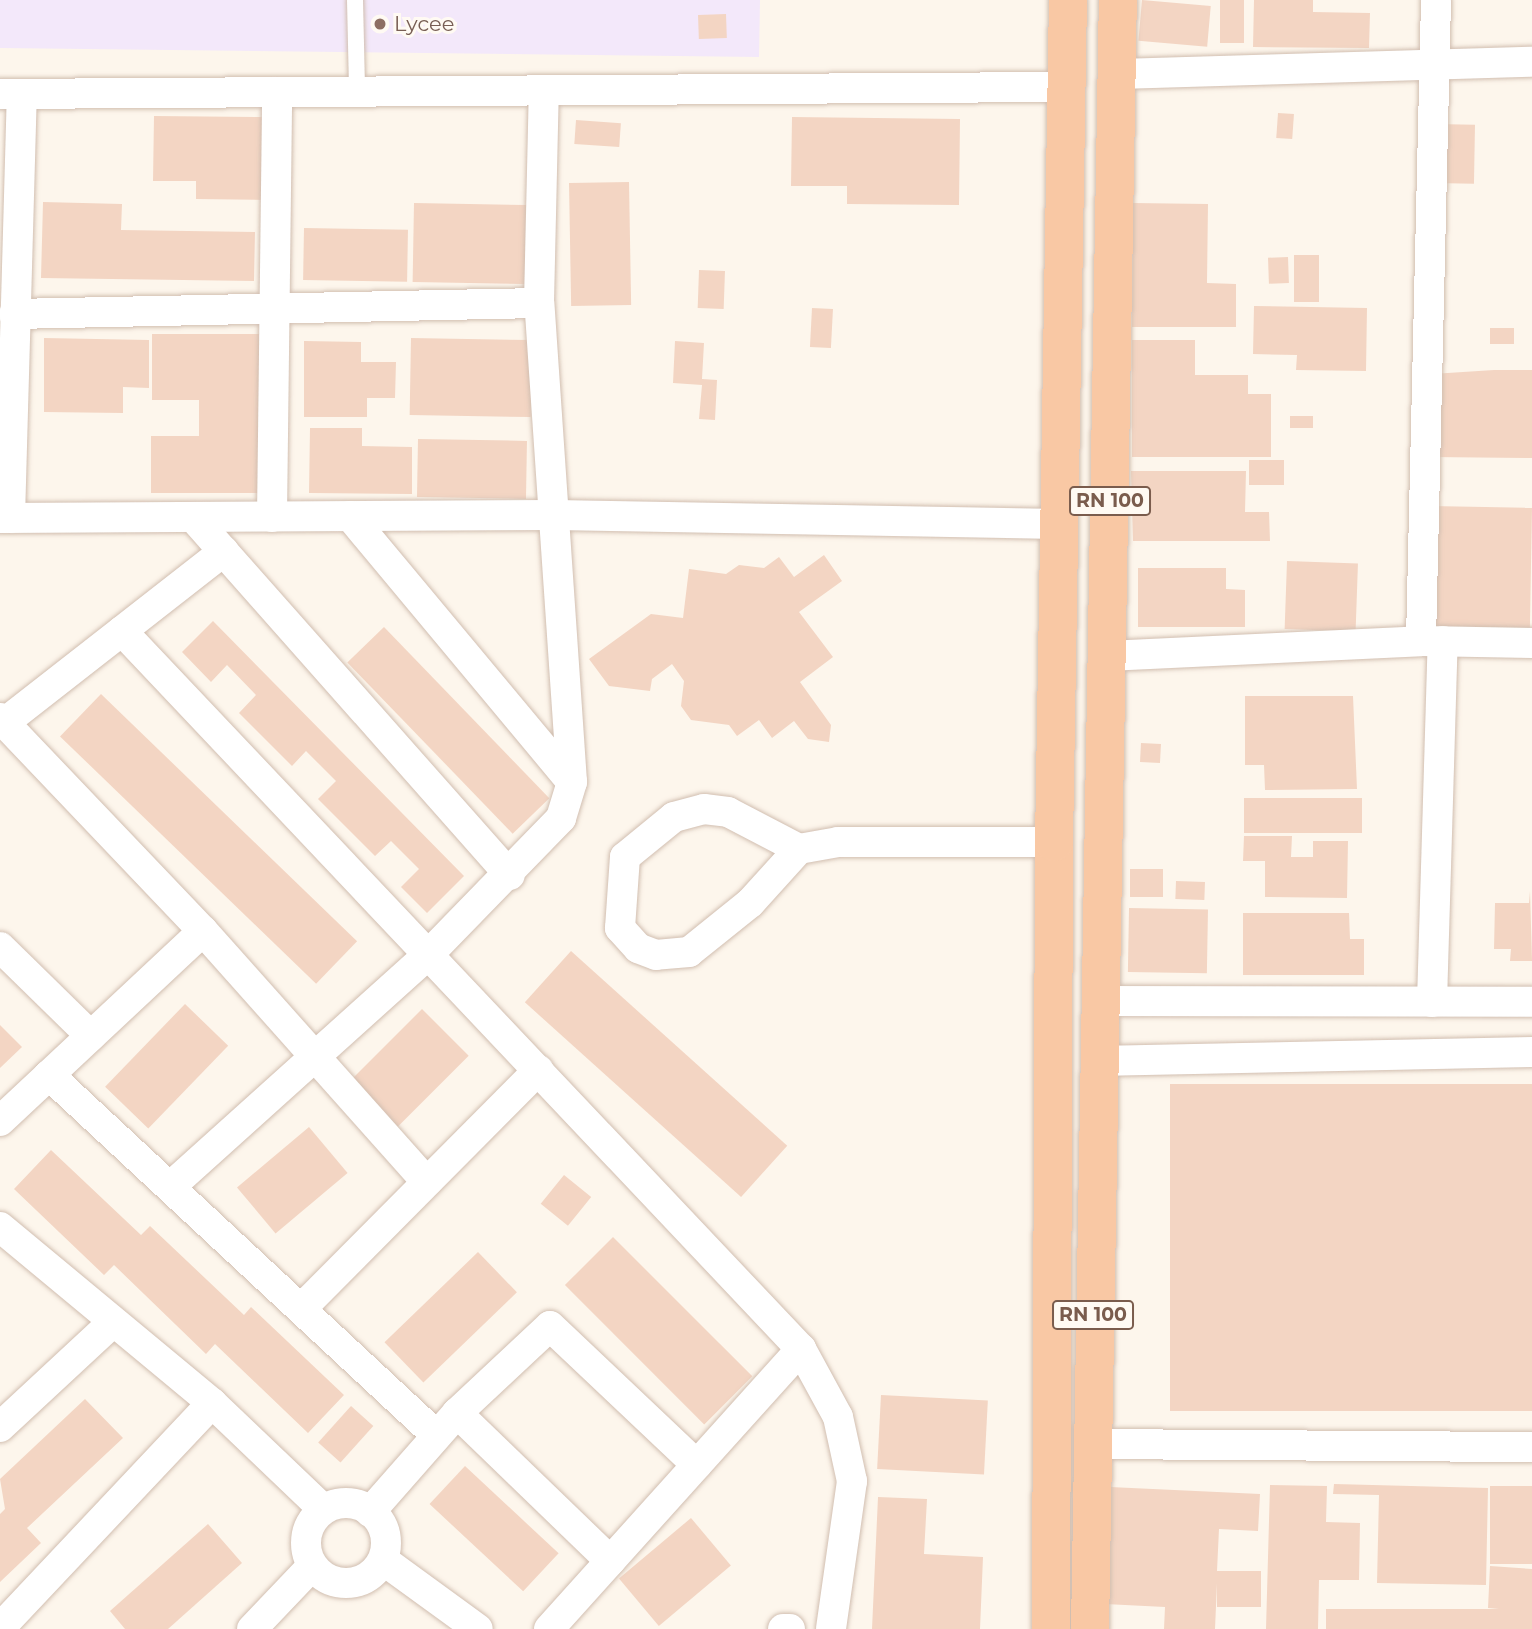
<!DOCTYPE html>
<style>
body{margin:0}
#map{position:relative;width:1532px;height:1629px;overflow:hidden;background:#fdf6ec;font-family:Montserrat,sans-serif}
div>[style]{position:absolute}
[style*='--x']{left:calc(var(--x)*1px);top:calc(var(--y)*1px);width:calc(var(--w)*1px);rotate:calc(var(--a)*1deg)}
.education>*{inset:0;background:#f3e8fa}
.building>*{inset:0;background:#f3d5c3;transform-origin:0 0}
.roads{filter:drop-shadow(0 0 2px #d1beb0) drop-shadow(0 0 2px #d1beb0)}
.service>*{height:16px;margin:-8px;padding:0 8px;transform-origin:8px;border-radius:8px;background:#fff}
.minor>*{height:30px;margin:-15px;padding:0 15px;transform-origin:15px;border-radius:15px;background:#fff}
.minor>.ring{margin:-15px;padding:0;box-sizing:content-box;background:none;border:30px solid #fff;border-radius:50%}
.trunk>*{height:38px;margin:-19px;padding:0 19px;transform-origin:19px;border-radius:19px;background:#f9c8a4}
.dots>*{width:19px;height:19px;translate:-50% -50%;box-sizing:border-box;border:4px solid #fffaf3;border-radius:50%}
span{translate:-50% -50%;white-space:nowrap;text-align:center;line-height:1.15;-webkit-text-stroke:6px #fffaf3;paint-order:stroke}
.shield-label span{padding:2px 5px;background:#fffaf3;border:2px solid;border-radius:5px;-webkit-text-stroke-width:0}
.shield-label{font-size:19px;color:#7a5c4d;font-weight:700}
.education-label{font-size:21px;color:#785e54}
.left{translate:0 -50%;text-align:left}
</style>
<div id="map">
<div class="education">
<i style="clip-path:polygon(0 0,760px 0,759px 57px,0 48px)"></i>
</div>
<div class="building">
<i style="left:1142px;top:0;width:69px;height:41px;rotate:5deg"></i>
<i style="left:1220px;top:0;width:24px;height:43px"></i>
<i style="clip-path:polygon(1254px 0,1313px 0,1313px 12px,1370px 13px,1369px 48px,1253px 47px)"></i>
<i style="left:726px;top:14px;width:24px;height:28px;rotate:88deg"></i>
<i style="left:1278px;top:113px;width:16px;height:25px;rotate:4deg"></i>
<i style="clip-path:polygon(154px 116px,266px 117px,265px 200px,196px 199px,196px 181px,153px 181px)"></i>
<i style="clip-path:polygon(792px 117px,960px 119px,959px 205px,847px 204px,847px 186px,791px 186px)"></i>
<i style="left:576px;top:120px;width:45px;height:24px;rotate:4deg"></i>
<i style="left:1435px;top:124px;width:40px;height:59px;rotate:1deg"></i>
<i style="left:629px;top:182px;width:123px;height:60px;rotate:89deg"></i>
<i style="clip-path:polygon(43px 202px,122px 204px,121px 230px,255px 232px,254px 281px,41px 278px)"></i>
<i style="left:414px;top:203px;width:112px;height:79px;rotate:1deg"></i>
<i style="clip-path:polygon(1133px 203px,1208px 204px,1207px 283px,1236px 284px,1236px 327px,1132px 327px)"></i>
<i style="left:304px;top:228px;width:104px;height:52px;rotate:1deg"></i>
<i style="left:1294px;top:255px;width:25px;height:47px"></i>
<i style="left:1288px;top:257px;width:26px;height:20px;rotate:88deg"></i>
<i style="left:699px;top:270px;width:26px;height:38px;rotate:2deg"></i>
<i style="clip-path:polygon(1254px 306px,1367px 308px,1366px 371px,1296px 370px,1297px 355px,1253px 354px)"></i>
<i style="left:812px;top:308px;width:21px;height:39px;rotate:3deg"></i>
<i style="left:1514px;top:328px;width:16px;height:24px;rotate:90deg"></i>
<i style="clip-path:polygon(152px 334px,263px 334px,263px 493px,151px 493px,151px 436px,199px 436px,199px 400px,152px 400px)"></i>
<i style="clip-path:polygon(44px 338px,149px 340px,149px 388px,123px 387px,123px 413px,44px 412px)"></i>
<i style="left:411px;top:338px;width:121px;height:77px;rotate:1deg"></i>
<i style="clip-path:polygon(1132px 340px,1195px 340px,1195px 375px,1248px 375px,1248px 394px,1271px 394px,1271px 457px,1132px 457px)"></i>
<i style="clip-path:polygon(304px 341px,361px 342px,361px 362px,396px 362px,395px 398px,367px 398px,367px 417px,304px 417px)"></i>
<i style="clip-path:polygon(675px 341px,704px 343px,702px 379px,717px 380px,715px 420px,699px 419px,702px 385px,673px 383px)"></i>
<i style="clip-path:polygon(1494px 370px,1532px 370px,1532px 458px,1431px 457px,1432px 374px)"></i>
<i style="left:1290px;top:416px;width:23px;height:12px"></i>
<i style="clip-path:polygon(310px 428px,362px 428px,362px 446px,412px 447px,412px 494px,309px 493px)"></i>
<i style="left:418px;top:439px;width:109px;height:58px;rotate:1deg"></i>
<i style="left:1249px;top:460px;width:35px;height:25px"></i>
<i style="clip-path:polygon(1131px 471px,1246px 471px,1245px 512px,1269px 512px,1270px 541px,1133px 541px)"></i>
<i style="left:1430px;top:506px;width:102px;height:120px;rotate:1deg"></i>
<i style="clip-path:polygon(824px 555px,842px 581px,799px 612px,833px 657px,800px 682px,831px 725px,829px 742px,808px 739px,794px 721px,772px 738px,759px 720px,737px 736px,729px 725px,691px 720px,681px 706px,684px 681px,672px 664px,652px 679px,650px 691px,609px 686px,589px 659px,651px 614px,683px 618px,689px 569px,726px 574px,739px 565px,764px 568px,779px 557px,794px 577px)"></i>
<i style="left:1287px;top:561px;width:71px;height:68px;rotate:2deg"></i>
<i style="clip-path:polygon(1138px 568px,1226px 568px,1226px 589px,1245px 590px,1245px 627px,1138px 627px)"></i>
<i style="clip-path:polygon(213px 621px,464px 876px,427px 913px,401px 887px,419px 869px,391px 841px,375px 856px,318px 799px,336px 781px,306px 751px,292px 766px,239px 713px,256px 695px,227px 665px,211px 682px,182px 652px)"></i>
<i style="left:384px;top:627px;width:238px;height:51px;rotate:46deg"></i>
<i style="left:101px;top:694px;width:356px;height:59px;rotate:44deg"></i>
<i style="clip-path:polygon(1245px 696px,1353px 696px,1357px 789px,1265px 790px,1264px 765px,1245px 765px)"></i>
<i style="left:1141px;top:743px;width:20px;height:19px;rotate:3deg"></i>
<i style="left:1244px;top:798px;width:118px;height:35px"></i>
<i style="clip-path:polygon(1244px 836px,1292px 836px,1291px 857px,1313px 857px,1313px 841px,1348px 841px,1347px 898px,1265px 897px,1265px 861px,1243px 861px)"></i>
<i style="left:1130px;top:869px;width:33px;height:28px"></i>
<i style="left:1176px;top:881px;width:29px;height:18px;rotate:2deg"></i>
<i style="clip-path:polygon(1530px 891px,1532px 961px,1510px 961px,1511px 949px,1494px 949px,1495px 903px,1529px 903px)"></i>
<i style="left:1129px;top:908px;width:79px;height:64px;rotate:1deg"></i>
<i style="clip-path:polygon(1243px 913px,1349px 913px,1350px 939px,1364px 939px,1364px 975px,1243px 975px)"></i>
<i style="left:571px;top:951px;width:291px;height:69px;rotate:42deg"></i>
<i style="left:185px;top:1004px;width:60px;height:115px;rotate:44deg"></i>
<i style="left:422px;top:1009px;width:66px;height:100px;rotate:45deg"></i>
<i style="clip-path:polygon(0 1025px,22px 1047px,0 1068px)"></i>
<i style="left:1532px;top:1084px;width:327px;height:362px;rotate:90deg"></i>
<i style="left:309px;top:1127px;width:60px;height:94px;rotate:50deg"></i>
<i style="clip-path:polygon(51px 1150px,141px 1235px,150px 1226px,244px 1315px,251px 1307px,344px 1395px,308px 1433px,215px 1344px,206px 1354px,114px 1265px,104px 1275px,14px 1189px)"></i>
<i style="left:564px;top:1175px;width:35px;height:37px;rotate:39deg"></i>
<i style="left:613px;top:1237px;width:197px;height:68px;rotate:45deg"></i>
<i style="left:478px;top:1252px;width:56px;height:130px;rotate:46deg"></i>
<i style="left:881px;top:1395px;width:107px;height:74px;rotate:3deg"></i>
<i style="clip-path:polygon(85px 1399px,123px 1438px,27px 1528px,41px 1543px,0 1582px,0 1514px,5px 1509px,0 1479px)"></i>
<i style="left:351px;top:1406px;width:30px;height:49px;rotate:42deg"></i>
<i style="left:465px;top:1466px;width:128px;height:52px;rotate:43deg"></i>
<i style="clip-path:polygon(1334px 1484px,1488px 1488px,1486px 1585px,1377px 1583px,1379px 1495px,1333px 1494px)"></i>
<i style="clip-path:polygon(1270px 1485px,1327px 1486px,1326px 1522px,1360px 1523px,1359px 1580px,1319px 1580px,1318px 1629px,1266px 1629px)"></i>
<i style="left:1532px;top:1486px;width:78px;height:42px;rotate:90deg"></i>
<i style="clip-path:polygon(1110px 1487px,1260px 1494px,1258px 1531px,1219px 1529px,1217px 1571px,1261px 1571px,1261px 1607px,1217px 1607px,1217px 1583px,1215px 1629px,1164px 1629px,1165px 1607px,1105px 1604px)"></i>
<i style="clip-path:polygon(878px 1497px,927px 1499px,924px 1554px,983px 1557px,980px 1629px,872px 1629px)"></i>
<i style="left:691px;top:1518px;width:62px;height:94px;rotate:50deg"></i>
<i style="clip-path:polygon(208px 1524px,242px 1563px,168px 1629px,125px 1629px,110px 1611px)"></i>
<i style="clip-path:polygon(1490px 1566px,1532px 1569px,1532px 1629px,1326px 1629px,1326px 1609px,1499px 1609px,1488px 1608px)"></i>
</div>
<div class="roads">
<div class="service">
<i style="--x:355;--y:0;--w:91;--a:88.7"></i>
</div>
<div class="minor">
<i style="--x:1117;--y:74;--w:415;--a:-1.7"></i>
<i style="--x:0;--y:94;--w:1067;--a:-0.38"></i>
<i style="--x:14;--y:314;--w:525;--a:-1.2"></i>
<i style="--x:350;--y:516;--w:346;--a:50.2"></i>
<i style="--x:193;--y:517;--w:478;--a:48.5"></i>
<i style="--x:272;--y:517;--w:425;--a:-89.3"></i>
<i style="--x:0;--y:518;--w:555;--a:-0.31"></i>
<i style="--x:555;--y:515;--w:505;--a:1.02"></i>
<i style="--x:10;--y:518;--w:424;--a:-88.4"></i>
<i style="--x:122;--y:631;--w:988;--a:46.6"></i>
<i style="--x:801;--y:1349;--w:77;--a:61.4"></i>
<i style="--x:838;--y:1417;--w:66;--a:77.7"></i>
<i style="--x:852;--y:1481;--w:149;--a:98.1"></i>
<i style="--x:1421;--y:641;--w:641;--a:-88.66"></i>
<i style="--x:1107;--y:656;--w:314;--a:-2.7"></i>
<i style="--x:1421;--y:641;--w:111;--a:1"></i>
<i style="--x:0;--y:718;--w:294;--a:46.4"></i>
<i style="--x:203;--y:931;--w:336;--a:48.3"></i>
<i style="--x:4;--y:723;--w:279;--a:-38"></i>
<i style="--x:799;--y:849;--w:73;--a:132.2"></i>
<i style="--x:750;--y:903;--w:78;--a:141.2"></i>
<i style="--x:689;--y:952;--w:33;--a:175"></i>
<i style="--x:656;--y:955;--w:19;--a:-159"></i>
<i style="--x:638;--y:948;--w:27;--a:-132"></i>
<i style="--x:620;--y:928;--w:71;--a:-86"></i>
<i style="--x:625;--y:857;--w:63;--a:-39.2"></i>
<i style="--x:674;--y:817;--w:31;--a:-15"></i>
<i style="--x:704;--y:809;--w:24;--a:7"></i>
<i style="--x:728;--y:812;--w:80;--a:27.5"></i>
<i style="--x:799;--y:849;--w:40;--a:-10"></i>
<i style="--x:838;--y:842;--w:216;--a:0"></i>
<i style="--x:0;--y:947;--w:127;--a:44.4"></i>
<i style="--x:1097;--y:1001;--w:435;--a:0.1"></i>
<i style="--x:1432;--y:1002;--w:361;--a:-88.3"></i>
<i style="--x:1097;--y:1061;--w:435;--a:-1.2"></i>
<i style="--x:49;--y:1075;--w:529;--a:42.93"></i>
<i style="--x:0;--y:1121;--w:278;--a:-43.1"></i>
<i style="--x:170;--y:1187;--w:347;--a:-42"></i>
<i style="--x:428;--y:955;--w:191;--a:-45.8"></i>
<i style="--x:561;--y:818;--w:38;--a:-73"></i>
<i style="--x:572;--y:782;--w:480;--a:-93.9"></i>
<i style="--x:539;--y:303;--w:213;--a:-88.7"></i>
<i style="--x:0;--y:1227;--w:276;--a:39.7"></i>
<i style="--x:212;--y:1403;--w:153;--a:43.7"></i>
<i style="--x:301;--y:1309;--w:337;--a:-45.2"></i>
<i style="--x:457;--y:1413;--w:213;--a:44"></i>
<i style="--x:0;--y:1427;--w:154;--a:-42.9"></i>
<i style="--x:1091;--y:1444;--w:441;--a:0.4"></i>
<i class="ring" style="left:306px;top:1503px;width:50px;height:50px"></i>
<i style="--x:370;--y:1512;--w:132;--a:-48.7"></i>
<i style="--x:457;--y:1413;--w:127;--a:-43.1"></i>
<i style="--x:550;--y:1326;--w:202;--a:43.4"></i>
<i style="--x:383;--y:1560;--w:117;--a:36"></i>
<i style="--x:0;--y:1628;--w:309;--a:-46.7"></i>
<i style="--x:252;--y:1629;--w:87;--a:-46.4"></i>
<i style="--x:549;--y:1629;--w:377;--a:-48"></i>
<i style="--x:783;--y:1629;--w:7;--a:0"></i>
</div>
<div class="trunk">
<i style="--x:1051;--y:1629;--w:787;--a:-89.78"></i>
<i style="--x:1054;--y:842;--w:842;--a:-89.05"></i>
<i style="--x:1090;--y:1629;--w:1629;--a:-89.02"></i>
</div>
</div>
<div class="dots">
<i style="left:380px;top:24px;background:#8d6e63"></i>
</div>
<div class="shield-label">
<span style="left:1110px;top:501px">RN 100</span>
<span style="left:1093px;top:1315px">RN 100</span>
</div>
<div class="education-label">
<span class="left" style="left:394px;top:24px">Lycee</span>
</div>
</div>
